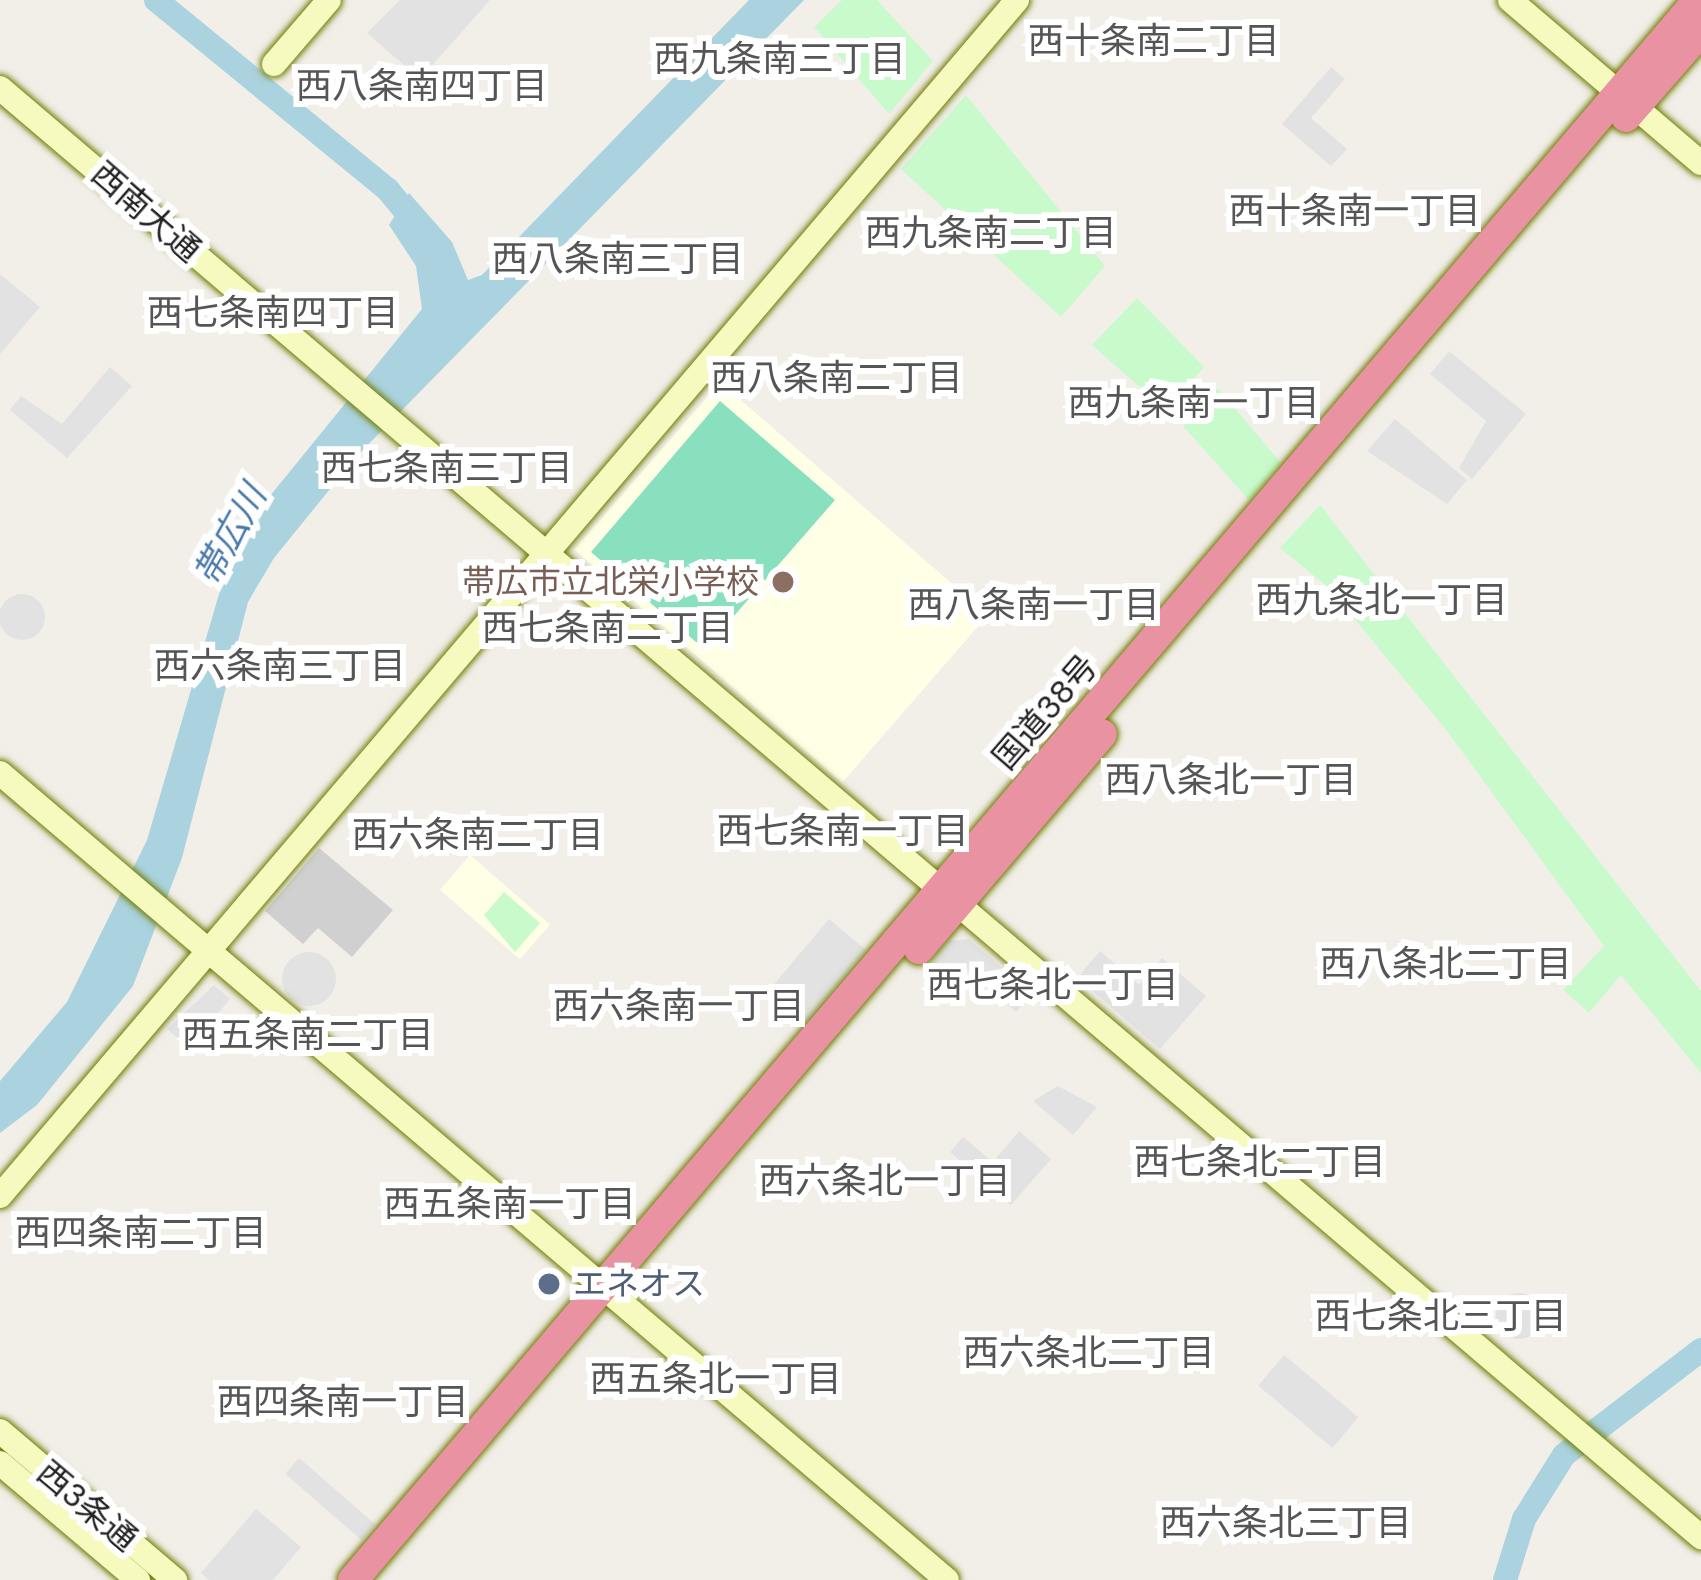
<!DOCTYPE html>
<meta charset="utf-8">
<style>
body{margin:0}
#map{position:relative;width:1701px;height:1580px;overflow:hidden;background:#f2efe9;font-family:"DM Sans","Noto Sans JP",sans-serif}
div>[style]{position:absolute}
[style*='--x']{left:calc(var(--x)*1px);top:calc(var(--y)*1px);width:calc(var(--w)*1px);rotate:calc(var(--a)*1deg)}
.education>*{inset:0;background:#ffffe5;transform-origin:0 0}
.religious>*{inset:0;background:#d0d0d0}
.park>*{inset:0;background:#c8facc}
.pitch>*{inset:0;background:#88e0be}
.parking>*{inset:0;background:#e2e2e2;transform-origin:0 0}
.round{border-radius:50%}
.water>*{inset:0;background:#aad3df}
.river>*{height:24px;margin:-12px;padding:0 12px;transform-origin:12px;border-radius:12px;background:#aad3df}
.roads{filter:drop-shadow(0 0 3px #707d05) drop-shadow(0 0 3px #707d05)}
.secondary>*{height:24px;margin:-12px;padding:0 12px;transform-origin:12px;border-radius:12px;background:#f7fabf}
.highway>*{height:30px;margin:-15px;padding:0 15px;transform-origin:15px;border-radius:15px;background:#e892a2}
.dots>*{width:33px;height:33px;translate:-50% -50%;box-sizing:border-box;border:6px solid #fff;border-radius:50%}
span{translate:-50% -50%;white-space:nowrap;text-align:center;line-height:1.15;-webkit-text-stroke:12px #fff;paint-order:stroke}
.street-label{font-size:33px;color:#222}
.education-label{font-size:33px;color:#785e54}
.right{translate:-100% -50%;text-align:right}
.service-label{font-size:33px;color:#4e5e75}
.left{translate:0 -50%;text-align:left}
.neighbourhood-label{font-size:36px;color:#555}
.water-label{font-size:36px;color:#4a7aab;font-style:italic}
</style>
<div id="map">
<div class="education">
<i style="left:720px;top:382px;width:355px;height:222px;rotate:41deg"></i>
<i style="left:470px;top:855px;width:106px;height:46px;rotate:41deg"></i>
</div>
<div class="religious">
<i style="clip-path:polygon(319px 848px,393px 910px,352px 957px,318px 928px,303px 944px,265px 911px)"></i>
</div>
<div class="park">
<i style="clip-path:polygon(842px 0,877px 0,933px 61px,889px 114px,814px 27px)"></i>
<i style="clip-path:polygon(966px 95px,1105px 266px,1061px 317px,901px 169px)"></i>
<i style="clip-path:polygon(1137px 298px,1204px 367px,1167px 411px,1092px 345px)"></i>
<i style="clip-path:polygon(1218px 388px,1281px 463px,1249px 500px,1183px 426px)"></i>
<i style="clip-path:polygon(1320px 505px,1701px 991px,1701px 1073px,1621px 975px,1589px 1013px,1563px 990px,1604px 946px,1447px 731px,1328px 587px,1280px 548px)"></i>
<i style="clip-path:polygon(504px 892px,540px 923px,515px 952px,484px 915px)"></i>
</div>
<div class="pitch">
<i style="clip-path:polygon(720px 401px,835px 500px,712px 641px,696px 642px,591px 552px)"></i>
</div>
<div class="parking">
<i style="clip-path:polygon(400px 0,490px 0,420px 79px,367px 33px)"></i>
<i style="clip-path:polygon(1331px 67px,1345px 79px,1311px 118px,1347px 149px,1331px 166px,1282px 124px)"></i>
<i style="clip-path:polygon(0 274px,40px 307px,0 354px)"></i>
<i style="clip-path:polygon(1449px 351px,1526px 414px,1472px 479px,1459px 468px,1486px 421px,1430px 374px)"></i>
<i style="clip-path:polygon(110px 367px,132px 386px,67px 458px,10px 410px,21px 396px,62px 424px)"></i>
<i style="clip-path:polygon(1395px 419px,1467px 480px,1447px 504px,1367px 451px)"></i>
<i class="round" style="left:-1px;top:594px;width:46px;height:46px"></i>
<i style="left:829px;top:919px;width:48px;height:99px;rotate:40deg"></i>
<i style="clip-path:polygon(969px 939px,1032px 994px,1016px 1012px,962px 965px,950px 978px,930px 962px,948px 941px)"></i>
<i style="clip-path:polygon(1100px 951px,1139px 985px,1162px 958px,1206px 996px,1160px 1049px,1077px 978px)"></i>
<i class="round" style="left:282px;top:952px;width:54px;height:54px"></i>
<i style="clip-path:polygon(214px 985px,230px 999px,189px 1048px,167px 1029px)"></i>
<i style="clip-path:polygon(1058px 1086px,1097px 1107px,1073px 1135px,1033px 1101px)"></i>
<i style="clip-path:polygon(1019px 1131px,1051px 1159px,1011px 1205px,950px 1152px,963px 1137px,993px 1162px)"></i>
<i class="round" style="left:1496px;top:1293px;width:46px;height:46px"></i>
<i style="left:1284px;top:1355px;width:97px;height:40px;rotate:40deg"></i>
<i style="left:299px;top:1458px;width:101px;height:21px;rotate:41deg"></i>
<i style="clip-path:polygon(256px 1509px,301px 1547px,273px 1580px,209px 1580px,201px 1573px)"></i>
</div>
<div class="water">
<i style="clip-path:polygon(749px 0,804px 0,356px 457px,274px 558px,248px 602px,182px 858px,133px 986px,37px 1105px,0 1133px,0 1081px,67px 1002px,147px 840px,224px 577px,261px 507px,422px 309px,416px 266px,389px 225px,409px 193px,452px 242px,468px 280px,482px 275px)"></i>
</div>
<div class="river">
<i style="--x:156;--y:0;--w:300;--a:39.3"></i>
<i style="--x:388;--y:190;--w:52;--a:50.5"></i>
<i style="--x:1505;--y:1580;--w:64;--a:-72.7"></i>
<i style="--x:1524;--y:1519;--w:75;--a:-58"></i>
<i style="--x:1564;--y:1455;--w:173;--a:-37.5"></i>
</div>
<div class="roads">
<div class="secondary">
<i style="--x:1510;--y:0;--w:251;--a:40.5"></i>
<i style="--x:274;--y:64;--w:84;--a:-49.3"></i>
<i style="--x:0;--y:88;--w:2235;--a:40.43"></i>
<i style="--x:0;--y:773;--w:1244;--a:40.44"></i>
<i style="--x:0;--y:1196;--w:1570;--a:-49.62"></i>
<i style="--x:0;--y:1431;--w:230;--a:40.4"></i>
<i style="--x:0;--y:1463;--w:181;--a:40.3"></i>
</div>
<div class="highway">
<i style="--x:1626;--y:117;--w:114;--a:-48.9"></i>
<i style="--x:919;--y:949;--w:282;--a:-49.6"></i>
<i style="--x:353;--y:1580;--w:2075;--a:-49.59"></i>
</div>
</div>
<div class="dots">
<i style="left:783px;top:582px;background:#8d6e63"></i>
<i style="left:549px;top:1284px;background:#5c6f8a"></i>
</div>
<div class="street-label">
<span style="left:146px;top:212px;rotate:41deg">西南大通</span>
<span style="left:1045px;top:712px;rotate:-49deg">国道38号</span>
<span style="left:87px;top:1506px;rotate:40deg">西3条通</span>
</div>
<div class="education-label">
<span class="right" style="left:759px;top:582px">帯広市立北栄小学校</span>
</div>
<div class="service-label">
<span class="left" style="left:573px;top:1284px">エネオス</span>
</div>
<div class="neighbourhood-label">
<span style="left:1154px;top:41px">西十条南二丁目</span>
<span style="left:780px;top:59px">西九条南三丁目</span>
<span style="left:422px;top:86px">西八条南四丁目</span>
<span style="left:1355px;top:211px">西十条南一丁目</span>
<span style="left:991px;top:233px">西九条南二丁目</span>
<span style="left:618px;top:259px">西八条南三丁目</span>
<span style="left:273px;top:313px">西七条南四丁目</span>
<span style="left:837px;top:378px">西八条南二丁目</span>
<span style="left:1194px;top:403px">西九条南一丁目</span>
<span style="left:447px;top:468px">西七条南三丁目</span>
<span style="left:1382px;top:600px">西九条北一丁目</span>
<span style="left:1034px;top:605px">西八条南一丁目</span>
<span style="left:608px;top:628px">西七条南二丁目</span>
<span style="left:280px;top:666px">西六条南三丁目</span>
<span style="left:1231px;top:780px">西八条北一丁目</span>
<span style="left:843px;top:831px">西七条南一丁目</span>
<span style="left:478px;top:835px">西六条南二丁目</span>
<span style="left:1446px;top:964px">西八条北二丁目</span>
<span style="left:1053px;top:985px">西七条北一丁目</span>
<span style="left:679px;top:1006px">西六条南一丁目</span>
<span style="left:308px;top:1035px">西五条南二丁目</span>
<span style="left:1260px;top:1162px">西七条北二丁目</span>
<span style="left:885px;top:1181px">西六条北一丁目</span>
<span style="left:510px;top:1204px">西五条南一丁目</span>
<span style="left:141px;top:1233px">西四条南二丁目</span>
<span style="left:1441px;top:1316px">西七条北三丁目</span>
<span style="left:1089px;top:1353px">西六条北二丁目</span>
<span style="left:716px;top:1379px">西五条北一丁目</span>
<span style="left:343px;top:1402px">西四条南一丁目</span>
<span style="left:1286px;top:1523px">西六条北三丁目</span>
</div>
<div class="water-label">
<span style="left:230px;top:535px;rotate:-61deg">帯広川</span>
</div>
</div>
